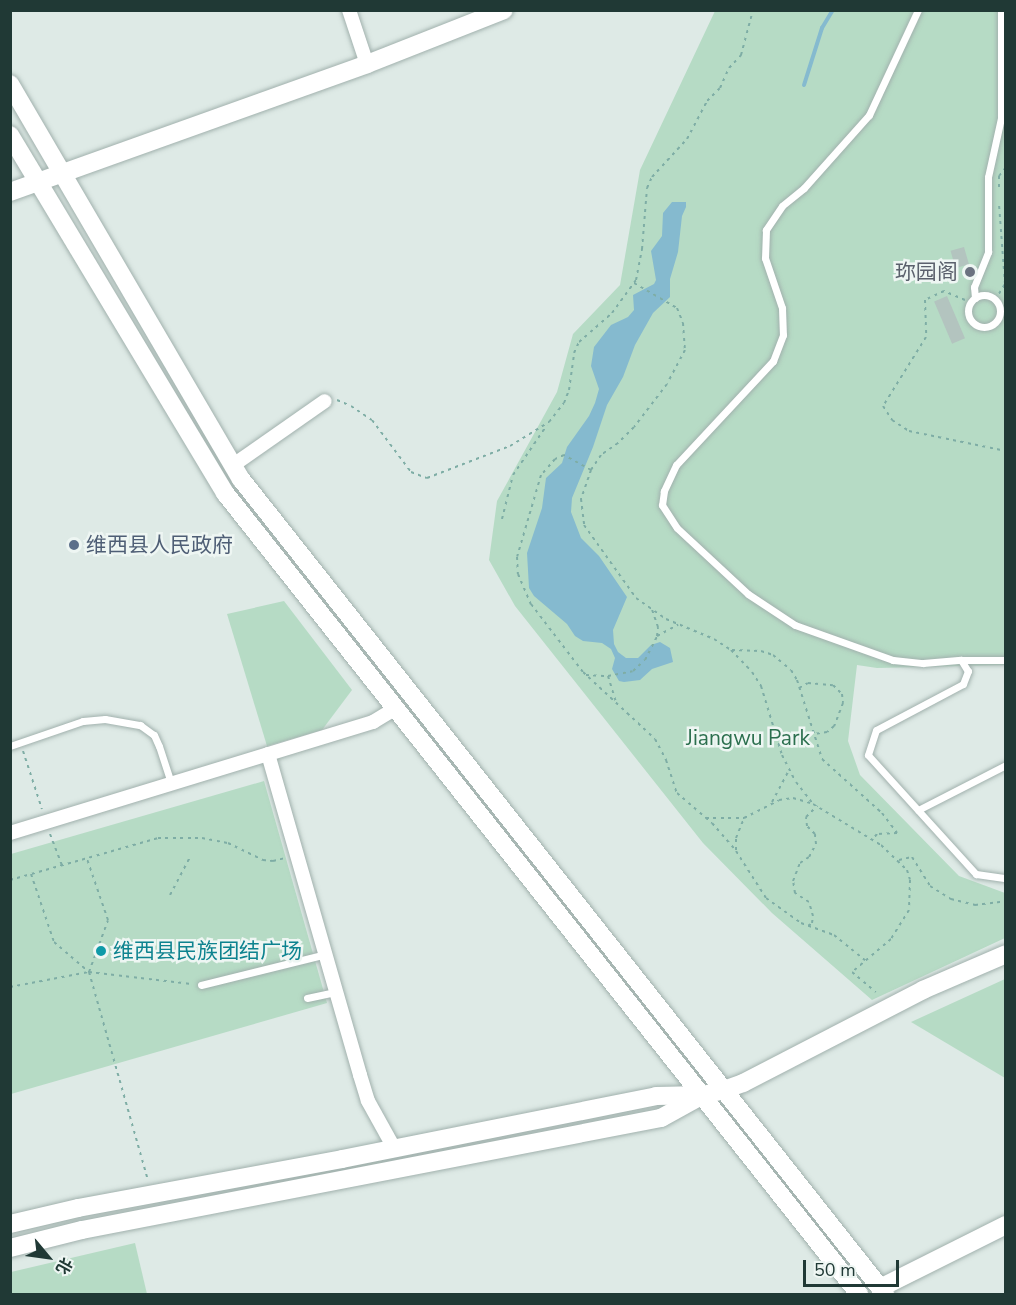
<!DOCTYPE html>
<meta charset="utf-8">
<style>
body{margin:0}
#map{position:relative;width:1016px;height:1305px;overflow:hidden;background:#deeae6;font-family:"Nunito Sans","Noto Sans SC",sans-serif}
div>[style]{position:absolute}
[style*='--x']{left:calc(var(--x)*1px);top:calc(var(--y)*1px);width:calc(var(--w)*1px);rotate:calc(var(--a)*1deg)}
.green>*{inset:0;background:#b6dbc5}
.water>*{inset:0;background:#85bacf}
.stream>*{height:4px;margin:-2px;padding:0 2px;transform-origin:2px;border-radius:2px;background:#85bacf}
.building>*{inset:0;background:#b3c4bf;transform-origin:0 0}
.path>*{height:2px;margin-top:-1px;transform-origin:0;background:repeating-linear-gradient(90deg,#7eada5 0 3px,transparent 0 7.5px)}
.roads{filter:drop-shadow(0 0 2px #a1b1ad) drop-shadow(0 0 2px #a1b1ad)}
.lane>*{height:7px;margin:-3.5px;padding:0 3.5px;transform-origin:3.5px;border-radius:3.5px;background:#fff}
.lane>.ring{margin:-3.5px;padding:0;box-sizing:content-box;background:none;border:7px solid #fff;border-radius:50%}
.street>*{height:14px;margin:-7px;padding:0 7px;transform-origin:7px;border-radius:7px;background:#fff}
.secondary>*{height:18px;margin:-9px;padding:0 9px;transform-origin:9px;border-radius:9px;background:#fff}
.dots>*{width:16px;height:16px;translate:-50% -50%;box-sizing:border-box;border:3px solid #eef6f3;border-radius:50%}
span{translate:-50% -50%;white-space:nowrap;text-align:center;line-height:1.15;-webkit-text-stroke:5px #eef6f3;paint-order:stroke}
.worship-label{font-size:21px;color:#5b616d}
.right{translate:-100% -50%;text-align:right}
.service-label{font-size:21px;color:#4e5e75}
.left{translate:0 -50%;text-align:left}
.park-label{font-size:21px;color:#2b6f4e}
.culture-label{font-size:21px;color:#0d838f}
.frame{position:absolute;inset:0;border:12px solid #203935;pointer-events:none}
.north{position:absolute;left:18px;top:1227px;width:60px;height:60px;-webkit-text-stroke:4px #eef6f3;paint-order:stroke;rotate:119deg;font-size:16px;font-weight:700;line-height:24px;text-align:center;color:#203935}
.north::after{content:'';display:block;margin:auto;width:21px;height:27px;background:#203935;clip-path:polygon(50% 0,100% 100%,50% 72%,0 100%)}
.scale{position:absolute;left:803px;top:1260px;width:96px;height:27px;box-sizing:border-box;border:3px solid #203935;border-top:0;padding-left:8px;font-size:18px;line-height:21px;white-space:nowrap;color:#203935;-webkit-text-stroke:4px #eef6f3;paint-order:stroke}
</style>
<div id="map">
<div class="green">
<i style="clip-path:polygon(715px 11px,1005px 11px,1005px 665px,877px 668px,857px 665px,848px 741px,860px 775px,959px 876px,1005px 893px,1005px 938px,872px 1000px,772px 913px,703px 843px,515px 606px,489px 560px,497px 501px,557px 392px,573px 334px,620px 285px,640px 170px)"></i>
<i style="clip-path:polygon(284px 601px,352px 690px,322px 730px,267px 746px,227px 614px)"></i>
<i style="clip-path:polygon(264px 781px,327px 1003px,11px 1094px,11px 854px)"></i>
<i style="clip-path:polygon(1005px 979px,1005px 1078px,911px 1022px)"></i>
<i style="clip-path:polygon(135px 1243px,147px 1294px,11px 1294px,11px 1272px)"></i>
</div>
<div class="water">
<i style="clip-path:polygon(672px 202px,686px 202px,686px 207px,682px 216px,678px 252px,670px 279px,670px 297px,653px 313px,635px 345px,623px 377px,607px 405px,593px 447px,572px 498px,571px 512px,581px 538px,599px 556px,627px 597px,613px 630px,614px 644px,618px 652px,626px 658px,638px 658px,651px 645px,660px 642px,670px 648px,673px 662px,652px 669px,640px 680px,624px 682px,619px 681px,612px 669px,615px 658px,611px 649px,602px 643px,583px 641px,575px 636px,567px 624px,534px 596px,529px 588px,527px 553px,542px 508px,546px 478px,562px 463px,567px 447px,589px 416px,595px 403px,599px 389px,591px 366px,594px 347px,611px 325px,628px 317px,634px 310px,633px 295px,654px 284px,656px 280px,651px 251px,662px 236px,663px 213px)"></i>
</div>
<div class="stream">
<i style="--x:804;--y:85;--w:60;--a:-72.5"></i>
<i style="--x:822;--y:28;--w:21;--a:-59"></i>
</div>
<div class="building">
<i style="left:964px;top:247px;width:18px;height:14px;rotate:74deg"></i>
<i style="left:947px;top:296px;width:46px;height:14px;rotate:67deg"></i>
</div>
<div class="path">
<i style="--x:999;--y:187;--w:11;--a:-90"></i>
<i style="--x:999;--y:176;--w:11;--a:-52"></i>
<i style="--x:634;--y:283;--w:50;--a:30.2"></i>
<i style="--x:677;--y:308;--w:16;--a:68"></i>
<i style="--x:683;--y:323;--w:27;--a:86"></i>
<i style="--x:685;--y:350;--w:38;--a:118"></i>
<i style="--x:667;--y:384;--w:54;--a:127.5"></i>
<i style="--x:634;--y:427;--w:23;--a:135"></i>
<i style="--x:618;--y:443;--w:21;--a:145"></i>
<i style="--x:601;--y:455;--w:18;--a:124"></i>
<i style="--x:591;--y:470;--w:31;--a:109"></i>
<i style="--x:581;--y:499;--w:26;--a:83"></i>
<i style="--x:584;--y:525;--w:90;--a:54.5"></i>
<i style="--x:636;--y:598;--w:37;--a:35"></i>
<i style="--x:666;--y:619;--w:52;--a:22.6"></i>
<i style="--x:714;--y:639;--w:20;--a:33"></i>
<i style="--x:731;--y:650;--w:30;--a:46"></i>
<i style="--x:752;--y:672;--w:17;--a:57"></i>
<i style="--x:761;--y:686;--w:72;--a:73.1"></i>
<i style="--x:782;--y:755;--w:30;--a:63"></i>
<i style="--x:796;--y:782;--w:28;--a:52"></i>
<i style="--x:813;--y:804;--w:79;--a:31.1"></i>
<i style="--x:881;--y:845;--w:36;--a:44"></i>
<i style="--x:907;--y:870;--w:10;--a:73"></i>
<i style="--x:910;--y:880;--w:30;--a:92"></i>
<i style="--x:909;--y:910;--w:34;--a:122"></i>
<i style="--x:891;--y:939;--w:51;--a:139.8"></i>
<i style="--x:852;--y:972;--w:31;--a:40"></i>
<i style="--x:965;--y:300;--w:23;--a:-157"></i>
<i style="--x:944;--y:291;--w:21;--a:155"></i>
<i style="--x:925;--y:300;--w:37;--a:88"></i>
<i style="--x:926;--y:337;--w:81;--a:121.9"></i>
<i style="--x:883;--y:406;--w:17;--a:57"></i>
<i style="--x:892;--y:420;--w:20;--a:33"></i>
<i style="--x:909;--y:431;--w:99;--a:11.7"></i>
<i style="--x:995;--y:300;--w:19;--a:-58"></i>
<i style="--x:1005;--y:284;--w:80;--a:-94.3"></i>
<i style="--x:998;--y:305;--w:9;--a:-21"></i>
<i style="--x:999;--y:310;--w:7;--a:16"></i>
<i style="--x:337;--y:400;--w:15;--a:23"></i>
<i style="--x:351;--y:406;--w:25;--a:34"></i>
<i style="--x:372;--y:420;--w:65;--a:53.1"></i>
<i style="--x:411;--y:472;--w:17;--a:21"></i>
<i style="--x:427;--y:478;--w:89;--a:-21.1"></i>
<i style="--x:510;--y:446;--w:46;--a:-31.6"></i>
<i style="--x:549;--y:422;--w:24;--a:-52"></i>
<i style="--x:564;--y:403;--w:14;--a:-69"></i>
<i style="--x:569;--y:390;--w:37;--a:-82"></i>
<i style="--x:574;--y:353;--w:12;--a:-66"></i>
<i style="--x:579;--y:342;--w:44;--a:-41.3"></i>
<i style="--x:612;--y:313;--w:41;--a:-54"></i>
<i style="--x:636;--y:280;--w:32;--a:-79"></i>
<i style="--x:642;--y:249;--w:61;--a:-85.3"></i>
<i style="--x:647;--y:188;--w:12;--a:-66"></i>
<i style="--x:652;--y:177;--w:52;--a:-47.4"></i>
<i style="--x:687;--y:139;--w:43;--a:-62.2"></i>
<i style="--x:707;--y:101;--w:18;--a:-45"></i>
<i style="--x:720;--y:88;--w:22;--a:-66"></i>
<i style="--x:729;--y:68;--w:18;--a:-47"></i>
<i style="--x:741;--y:55;--w:47;--a:-75.1"></i>
<i style="--x:591;--y:470;--w:31;--a:-151"></i>
<i style="--x:564;--y:455;--w:10;--a:156"></i>
<i style="--x:555;--y:459;--w:21;--a:131"></i>
<i style="--x:541;--y:475;--w:85;--a:106.3"></i>
<i style="--x:517;--y:557;--w:17;--a:87"></i>
<i style="--x:518;--y:574;--w:33;--a:67"></i>
<i style="--x:531;--y:604;--w:86;--a:52.6"></i>
<i style="--x:583;--y:672;--w:98;--a:42.9"></i>
<i style="--x:655;--y:739;--w:24;--a:62"></i>
<i style="--x:666;--y:760;--w:35;--a:72"></i>
<i style="--x:677;--y:793;--w:46;--a:40.6"></i>
<i style="--x:712;--y:823;--w:37;--a:49"></i>
<i style="--x:736;--y:851;--w:56;--a:57.4"></i>
<i style="--x:766;--y:898;--w:43;--a:35.5"></i>
<i style="--x:801;--y:923;--w:35;--a:20"></i>
<i style="--x:834;--y:935;--w:40;--a:39"></i>
<i style="--x:502;--y:519;--w:45;--a:-76"></i>
<i style="--x:513;--y:475;--w:60;--a:-55.8"></i>
<i style="--x:657;--y:636;--w:24;--a:-28"></i>
<i style="--x:732;--y:650;--w:29;--a:2"></i>
<i style="--x:761;--y:651;--w:13;--a:18"></i>
<i style="--x:773;--y:655;--w:23;--a:40"></i>
<i style="--x:791;--y:670;--w:12;--a:59"></i>
<i style="--x:797;--y:680;--w:83;--a:72.4"></i>
<i style="--x:822;--y:759;--w:81;--a:42"></i>
<i style="--x:882;--y:813;--w:25;--a:53"></i>
<i style="--x:897;--y:833;--w:20;--a:177"></i>
<i style="--x:877;--y:834;--w:8;--a:130"></i>
<i style="--x:586;--y:675;--w:22;--a:3"></i>
<i style="--x:608;--y:676;--w:27;--a:73"></i>
<i style="--x:608;--y:676;--w:25;--a:-11"></i>
<i style="--x:633;--y:671;--w:16;--a:-43"></i>
<i style="--x:645;--y:660;--w:27;--a:-63"></i>
<i style="--x:657;--y:636;--w:9;--a:-84"></i>
<i style="--x:658;--y:627;--w:18;--a:-109"></i>
<i style="--x:799;--y:688;--w:10;--a:-29"></i>
<i style="--x:808;--y:683;--w:25;--a:5"></i>
<i style="--x:833;--y:685;--w:13;--a:45"></i>
<i style="--x:842;--y:694;--w:9;--a:84"></i>
<i style="--x:843;--y:703;--w:25;--a:111"></i>
<i style="--x:834;--y:726;--w:9;--a:139"></i>
<i style="--x:827;--y:732;--w:13;--a:171"></i>
<i style="--x:23;--y:751;--w:61;--a:71.9"></i>
<i style="--x:772;--y:802;--w:36;--a:-62"></i>
<i style="--x:706;--y:818;--w:38;--a:0"></i>
<i style="--x:744;--y:818;--w:39;--a:-27"></i>
<i style="--x:779;--y:800;--w:14;--a:-8"></i>
<i style="--x:793;--y:798;--w:19;--a:16"></i>
<i style="--x:50;--y:834;--w:33;--a:69"></i>
<i style="--x:736;--y:850;--w:12;--a:-90"></i>
<i style="--x:736;--y:838;--w:22;--a:-68"></i>
<i style="--x:899;--y:860;--w:13;--a:-13"></i>
<i style="--x:912;--y:857;--w:34;--a:58"></i>
<i style="--x:930;--y:886;--w:25;--a:32"></i>
<i style="--x:951;--y:899;--w:25;--a:14"></i>
<i style="--x:975;--y:905;--w:31;--a:-7"></i>
<i style="--x:31;--y:874;--w:72;--a:71.3"></i>
<i style="--x:54;--y:942;--w:46;--a:40.6"></i>
<i style="--x:89;--y:972;--w:55;--a:-69.9"></i>
<i style="--x:108;--y:920;--w:65;--a:-109"></i>
<i style="--x:10;--y:880;--w:154;--a:-15.8"></i>
<i style="--x:158;--y:838;--w:44;--a:0"></i>
<i style="--x:202;--y:838;--w:26;--a:11"></i>
<i style="--x:228;--y:843;--w:39;--a:26"></i>
<i style="--x:263;--y:860;--w:10;--a:6"></i>
<i style="--x:273;--y:861;--w:12;--a:-14"></i>
<i style="--x:170;--y:895;--w:43;--a:-62.2"></i>
<i style="--x:808;--y:926;--w:5;--a:-37"></i>
<i style="--x:812;--y:923;--w:7;--a:-82"></i>
<i style="--x:813;--y:916;--w:15;--a:-106"></i>
<i style="--x:809;--y:902;--w:17;--a:-147"></i>
<i style="--x:795;--y:893;--w:12;--a:-99"></i>
<i style="--x:793;--y:881;--w:19;--a:-69"></i>
<i style="--x:800;--y:863;--w:11;--a:-34"></i>
<i style="--x:809;--y:857;--w:15;--a:-62"></i>
<i style="--x:816;--y:844;--w:10;--a:-96"></i>
<i style="--x:815;--y:834;--w:11;--a:-135"></i>
<i style="--x:807;--y:826;--w:9;--a:-96"></i>
<i style="--x:806;--y:817;--w:16;--a:-45"></i>
<i style="--x:89;--y:972;--w:216;--a:74.2"></i>
<i style="--x:10;--y:987;--w:80;--a:-10.8"></i>
<i style="--x:89;--y:972;--w:103;--a:6.7"></i>
</div>
<div class="roads">
<div class="lane">
<i style="--x:918;--y:10;--w:116;--a:115"></i>
<i style="--x:869;--y:115;--w:98;--a:131.7"></i>
<i style="--x:804;--y:188;--w:28;--a:141"></i>
<i style="--x:782;--y:206;--w:29;--a:124"></i>
<i style="--x:766;--y:230;--w:28;--a:92"></i>
<i style="--x:765;--y:258;--w:53;--a:71.2"></i>
<i style="--x:782;--y:308;--w:27;--a:88"></i>
<i style="--x:783;--y:335;--w:28;--a:111"></i>
<i style="--x:773;--y:361;--w:142;--a:133"></i>
<i style="--x:676;--y:465;--w:29;--a:115"></i>
<i style="--x:664;--y:491;--w:14;--a:98"></i>
<i style="--x:662;--y:505;--w:27;--a:57"></i>
<i style="--x:677;--y:528;--w:97;--a:42.9"></i>
<i style="--x:748;--y:594;--w:56;--a:33.4"></i>
<i style="--x:795;--y:625;--w:104;--a:19.7"></i>
<i style="--x:893;--y:660;--w:30;--a:6"></i>
<i style="--x:923;--y:663;--w:38;--a:-5"></i>
<i style="--x:961;--y:660;--w:13;--a:58"></i>
<i style="--x:968;--y:671;--w:14;--a:111"></i>
<i style="--x:963;--y:684;--w:98;--a:152.1"></i>
<i style="--x:876;--y:730;--w:26;--a:108"></i>
<i style="--x:868;--y:755;--w:161;--a:47.8"></i>
<i style="--x:976;--y:874;--w:30;--a:8"></i>
<i class="ring" style="left:968px;top:295px;width:25px;height:25px"></i>
<i style="--x:975;--y:298;--w:11;--a:-95"></i>
<i style="--x:974;--y:287;--w:38;--a:-68"></i>
<i style="--x:988;--y:252;--w:75;--a:-90"></i>
<i style="--x:988;--y:177;--w:60;--a:-77.6"></i>
<i style="--x:1001;--y:118;--w:108;--a:-90"></i>
<i style="--x:961;--y:660;--w:45;--a:0"></i>
<i style="--x:10;--y:746;--w:77;--a:-18.9"></i>
<i style="--x:83;--y:721;--w:22;--a:-5"></i>
<i style="--x:105;--y:719;--w:36;--a:10"></i>
<i style="--x:140;--y:725;--w:17;--a:36"></i>
<i style="--x:154;--y:735;--w:12;--a:66"></i>
<i style="--x:159;--y:746;--w:40;--a:72"></i>
<i style="--x:918;--y:810;--w:99;--a:-27.1"></i>
<i style="--x:201;--y:985;--w:129;--a:-13.9"></i>
<i style="--x:307;--y:998;--w:30;--a:-12"></i>
</div>
<div class="street">
<i style="--x:349;--y:10;--w:57;--a:71.6"></i>
<i style="--x:232;--y:466;--w:113;--a:-35"></i>
<i style="--x:268;--y:754;--w:334;--a:74"></i>
<i style="--x:360;--y:1075;--w:27;--a:73"></i>
<i style="--x:368;--y:1101;--w:54;--a:61"></i>
<i style="--x:10;--y:833;--w:380;--a:-17"></i>
<i style="--x:373;--y:722;--w:26;--a:-31"></i>
</div>
<div class="secondary">
<i style="--x:10;--y:84;--w:458;--a:59.7"></i>
<i style="--x:241;--y:479;--w:1039;--a:51.68"></i>
<i style="--x:10;--y:135;--w:418;--a:59"></i>
<i style="--x:225;--y:493;--w:1022;--a:51.64"></i>
<i style="--x:10;--y:192;--w:379;--a:-19.7"></i>
<i style="--x:367;--y:64;--w:147;--a:-21.5"></i>
<i style="--x:10;--y:1224;--w:70;--a:-13.2"></i>
<i style="--x:78;--y:1208;--w:269;--a:-10.5"></i>
<i style="--x:342;--y:1159;--w:320;--a:-11.3"></i>
<i style="--x:656;--y:1096;--w:47;--a:-1.2"></i>
<i style="--x:703;--y:1095;--w:22;--a:-13"></i>
<i style="--x:724;--y:1090;--w:20;--a:-20"></i>
<i style="--x:743;--y:1083;--w:203;--a:-27.3"></i>
<i style="--x:923;--y:990;--w:90;--a:-23.4"></i>
<i style="--x:10;--y:1248;--w:74;--a:-14"></i>
<i style="--x:82;--y:1230;--w:590;--a:-10.95"></i>
<i style="--x:661;--y:1118;--w:46;--a:-28.8"></i>
<i style="--x:880;--y:1288;--w:141;--a:-26.6"></i>
</div>
</div>
<div class="dots">
<i style="left:970px;top:272px;background:#6b7280"></i>
<i style="left:74px;top:545px;background:#5c6f8a"></i>
<i style="left:101px;top:951px;background:#0f9aa8"></i>
</div>
<div class="worship-label">
<span class="right" style="left:958px;top:272px">珎园阁</span>
</div>
<div class="service-label">
<span class="left" style="left:86px;top:545px">维西县人民政府</span>
</div>
<div class="park-label">
<span style="left:748px;top:738px">Jiangwu Park</span>
</div>
<div class="culture-label">
<span class="left" style="left:113px;top:951px">维西县民族团结广场</span>
</div>
<div class="frame"></div>
<div class="north">北</div>
<div class="scale">50 m</div>
</div>
